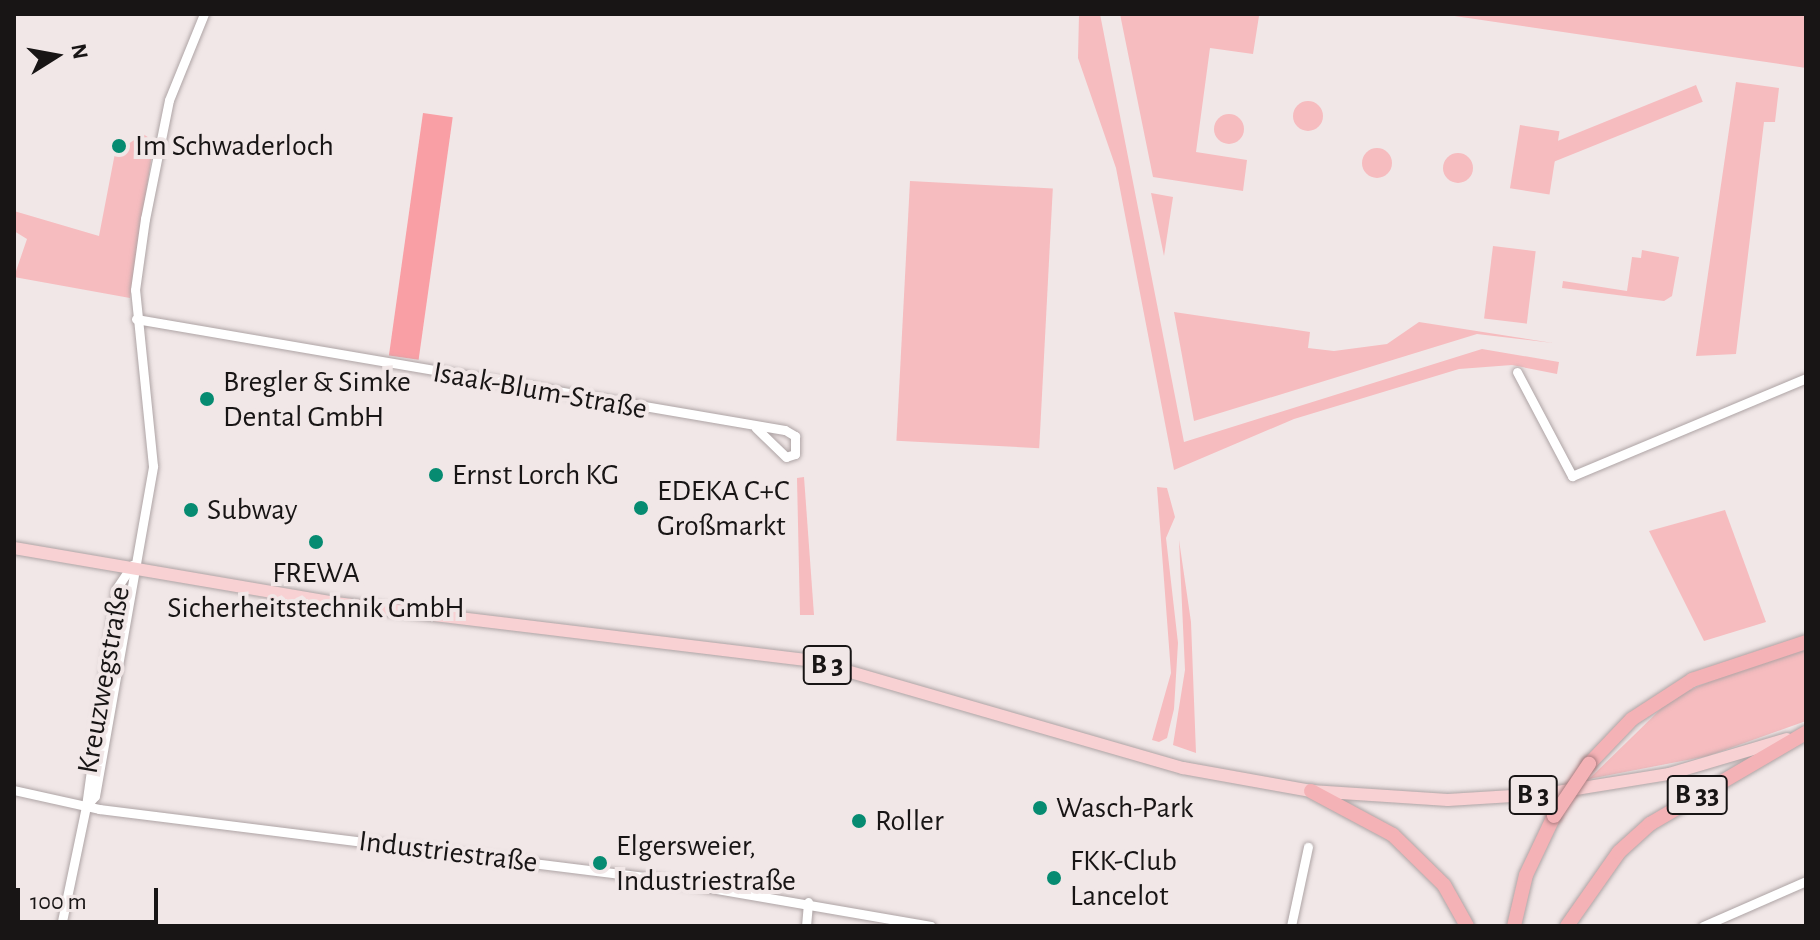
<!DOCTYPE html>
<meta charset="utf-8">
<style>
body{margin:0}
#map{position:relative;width:1820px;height:940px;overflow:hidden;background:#f1e7e7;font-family:"Alegreya Sans",sans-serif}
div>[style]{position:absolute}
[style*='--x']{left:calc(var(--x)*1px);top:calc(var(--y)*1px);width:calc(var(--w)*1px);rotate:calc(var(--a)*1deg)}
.green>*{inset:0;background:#f6bcbf;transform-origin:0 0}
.round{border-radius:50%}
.forest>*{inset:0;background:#f99fa5;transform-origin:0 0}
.roads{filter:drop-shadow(0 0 2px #aea4a5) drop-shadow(0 0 2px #aea4a5)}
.minor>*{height:9px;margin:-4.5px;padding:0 4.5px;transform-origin:4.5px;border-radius:4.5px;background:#fff}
.major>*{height:12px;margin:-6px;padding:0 6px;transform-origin:6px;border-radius:6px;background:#f8d1d3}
.highway>*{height:14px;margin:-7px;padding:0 7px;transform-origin:7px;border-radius:7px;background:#f4b2b6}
.bridges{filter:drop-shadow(0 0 2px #a77b7e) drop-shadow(0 0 2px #a77b7e)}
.highway-bridge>*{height:14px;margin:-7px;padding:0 7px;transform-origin:7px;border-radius:7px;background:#f4b2b6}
.dots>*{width:22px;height:22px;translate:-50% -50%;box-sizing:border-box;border:4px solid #f1e7e7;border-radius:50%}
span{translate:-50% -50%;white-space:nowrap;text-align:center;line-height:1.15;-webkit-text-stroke:8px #f1e7e7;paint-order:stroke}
.shield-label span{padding:2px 6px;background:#f1e7e7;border:2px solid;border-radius:6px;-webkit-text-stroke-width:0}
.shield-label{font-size:28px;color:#181515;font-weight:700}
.poi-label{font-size:30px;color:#181515}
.left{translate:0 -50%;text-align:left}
.street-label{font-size:30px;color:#181515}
.frame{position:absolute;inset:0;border:16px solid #181515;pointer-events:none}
.north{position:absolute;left:16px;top:16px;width:80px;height:80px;-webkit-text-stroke:6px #f1e7e7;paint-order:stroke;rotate:79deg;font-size:22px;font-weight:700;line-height:32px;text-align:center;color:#181515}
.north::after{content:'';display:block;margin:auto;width:28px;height:36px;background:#181515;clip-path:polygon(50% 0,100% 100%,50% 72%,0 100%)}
.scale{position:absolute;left:16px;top:888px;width:142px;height:36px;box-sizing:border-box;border:4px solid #181515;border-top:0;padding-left:10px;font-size:24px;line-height:28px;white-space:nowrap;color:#181515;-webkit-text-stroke:6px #f1e7e7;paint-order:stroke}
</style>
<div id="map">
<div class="green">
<i style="clip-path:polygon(1079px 14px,1100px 14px,1184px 442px,1482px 349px,1559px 362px,1557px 374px,1512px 365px,1459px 369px,1294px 419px,1174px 470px,1116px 168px,1078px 58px)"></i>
<i style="clip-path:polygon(1120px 14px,1259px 16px,1253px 54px,1210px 48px,1196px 152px,1247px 160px,1243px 191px,1153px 177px)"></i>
<i style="clip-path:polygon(1441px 14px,1806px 14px,1806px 68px,1739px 58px)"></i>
<i style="clip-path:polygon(1736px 82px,1779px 88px,1775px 122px,1764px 122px,1736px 354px,1696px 356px)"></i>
<i style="left:1696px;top:85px;width:18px;height:164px;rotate:68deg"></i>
<i class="round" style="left:1293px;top:101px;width:30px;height:30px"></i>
<i class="round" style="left:1214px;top:114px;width:30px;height:30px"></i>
<i style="left:1520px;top:125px;width:40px;height:64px;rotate:9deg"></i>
<i style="clip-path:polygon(143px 134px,154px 141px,130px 298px,14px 277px,27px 239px,14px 231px,14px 211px,99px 236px,115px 153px)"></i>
<i class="round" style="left:1362px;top:148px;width:30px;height:30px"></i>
<i class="round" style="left:1443px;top:153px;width:30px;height:30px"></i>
<i style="left:910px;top:181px;width:143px;height:260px;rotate:3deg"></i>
<i style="clip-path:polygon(1151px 193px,1173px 197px,1164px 256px)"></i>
<i style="left:1493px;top:246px;width:43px;height:73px;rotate:7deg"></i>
<i style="clip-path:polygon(1642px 250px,1679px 257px,1672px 296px,1664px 301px,1562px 288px,1563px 281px,1627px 291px,1632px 257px,1641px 258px)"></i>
<i style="clip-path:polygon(1174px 312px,1310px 332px,1308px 348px,1334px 351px,1387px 344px,1419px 322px,1553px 343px,1477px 334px,1194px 421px)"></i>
<i style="clip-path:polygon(804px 477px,814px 615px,800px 615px,797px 478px)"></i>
<i style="clip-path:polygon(1157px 487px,1167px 488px,1175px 517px,1166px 538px,1178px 643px,1174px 709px,1167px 738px,1159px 742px,1152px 740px,1171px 673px)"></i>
<i style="clip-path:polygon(1725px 510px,1766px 622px,1704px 641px,1649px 531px)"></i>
<i style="clip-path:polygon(1179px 540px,1191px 622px,1196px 753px,1173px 745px,1185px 670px)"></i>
<i style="clip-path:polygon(1806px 650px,1806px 721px,1708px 756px,1589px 779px,1672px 698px,1772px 654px)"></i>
</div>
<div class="forest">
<i style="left:423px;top:113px;width:30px;height:245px;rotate:8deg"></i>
</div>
<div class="roads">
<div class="minor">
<i style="--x:136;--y:319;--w:658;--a:9.71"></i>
<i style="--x:785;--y:430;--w:12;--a:31"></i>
<i style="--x:795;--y:436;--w:18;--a:90"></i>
<i style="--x:795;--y:454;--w:9;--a:162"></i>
<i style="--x:786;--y:457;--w:42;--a:-136"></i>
<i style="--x:1517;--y:372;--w:118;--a:62.1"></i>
<i style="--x:1572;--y:476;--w:254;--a:-22.7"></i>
<i style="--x:14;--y:790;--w:87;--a:12.6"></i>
<i style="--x:99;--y:809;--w:558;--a:7.1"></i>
<i style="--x:653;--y:878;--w:282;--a:9.8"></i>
<i style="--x:86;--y:806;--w:13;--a:-48"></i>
<i style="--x:95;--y:796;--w:335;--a:-80"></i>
<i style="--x:153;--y:466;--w:177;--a:-95.8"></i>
<i style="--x:135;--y:290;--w:72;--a:-82"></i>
<i style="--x:145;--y:219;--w:121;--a:-78.6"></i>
<i style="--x:169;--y:100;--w:93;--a:-67.9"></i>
<i style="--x:61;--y:926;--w:123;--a:-78.2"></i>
<i style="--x:86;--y:806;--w:219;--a:-82.1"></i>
<i style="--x:116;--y:589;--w:29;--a:-56"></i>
<i style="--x:806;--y:926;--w:24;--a:-85"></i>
<i style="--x:1291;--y:926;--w:81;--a:-77.9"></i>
<i style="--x:1703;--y:926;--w:112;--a:-23.6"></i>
</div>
<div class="major">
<i style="--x:14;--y:548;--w:326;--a:9.7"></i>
<i style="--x:335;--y:603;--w:481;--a:6.9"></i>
<i style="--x:812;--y:661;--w:386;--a:16.1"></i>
<i style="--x:1183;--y:768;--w:130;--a:10.2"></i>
<i style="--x:1311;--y:791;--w:137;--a:3.8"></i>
<i style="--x:1448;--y:800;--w:97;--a:-3.5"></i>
<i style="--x:1545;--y:794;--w:126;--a:-9.2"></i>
<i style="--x:1669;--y:774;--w:123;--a:-16.5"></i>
</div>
<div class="highway">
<i style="--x:1589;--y:764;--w:62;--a:-46.3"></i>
<i style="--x:1632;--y:719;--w:72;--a:-33"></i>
<i style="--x:1692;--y:680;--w:120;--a:-18.4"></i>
<i style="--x:1311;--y:791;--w:93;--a:28.2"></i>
<i style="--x:1393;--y:835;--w:71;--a:44.4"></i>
<i style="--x:1444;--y:885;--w:47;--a:60.7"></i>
<i style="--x:1514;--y:926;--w:52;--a:-76.8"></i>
<i style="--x:1526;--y:875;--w:65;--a:-64.6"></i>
<i style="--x:1567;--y:926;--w:90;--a:-54.9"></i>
<i style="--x:1619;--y:852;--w:42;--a:-42.1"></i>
<i style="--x:1650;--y:824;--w:181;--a:-30.3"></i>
</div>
</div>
<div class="bridges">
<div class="highway-bridge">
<i style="--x:1554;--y:816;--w:63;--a:-56.1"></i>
</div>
</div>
<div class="dots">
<i style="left:119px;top:146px;background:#068b71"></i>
<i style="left:207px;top:399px;background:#068b71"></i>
<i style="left:436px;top:475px;background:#068b71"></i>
<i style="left:641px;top:508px;background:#068b71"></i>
<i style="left:191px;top:510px;background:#068b71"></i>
<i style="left:316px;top:542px;background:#068b71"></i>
<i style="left:1040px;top:808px;background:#068b71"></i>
<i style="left:859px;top:821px;background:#068b71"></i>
<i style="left:600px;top:863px;background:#068b71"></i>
<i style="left:1054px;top:878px;background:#068b71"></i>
</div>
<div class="shield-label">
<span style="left:827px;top:665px">B 3</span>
<span style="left:1533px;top:795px">B 3</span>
<span style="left:1697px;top:795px">B 33</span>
</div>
<div class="poi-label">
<span class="left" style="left:135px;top:146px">Im Schwaderloch</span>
<span class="left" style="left:223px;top:399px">Bregler &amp; Simke<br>Dental GmbH</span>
<span class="left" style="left:452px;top:475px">Ernst Lorch KG</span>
<span class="left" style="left:657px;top:508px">EDEKA C+C<br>Großmarkt</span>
<span class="left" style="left:207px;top:510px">Subway</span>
<span style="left:316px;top:590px">FREWA<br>Sicherheitstechnik GmbH</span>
<span class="left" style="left:1056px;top:808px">Wasch-Park</span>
<span class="left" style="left:875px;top:821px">Roller</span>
<span class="left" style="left:616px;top:863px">Elgersweier,<br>Industriestraße</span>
<span class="left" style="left:1070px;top:878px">FKK-Club<br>Lancelot</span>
</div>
<div class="street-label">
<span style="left:540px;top:391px;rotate:10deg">Isaak-Blum-Straße</span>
<span style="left:104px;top:680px;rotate:-80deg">Kreuzwegstraße</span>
<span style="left:448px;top:852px;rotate:7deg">Industriestraße</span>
</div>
<div class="frame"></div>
<div class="north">N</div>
<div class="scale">100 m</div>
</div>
